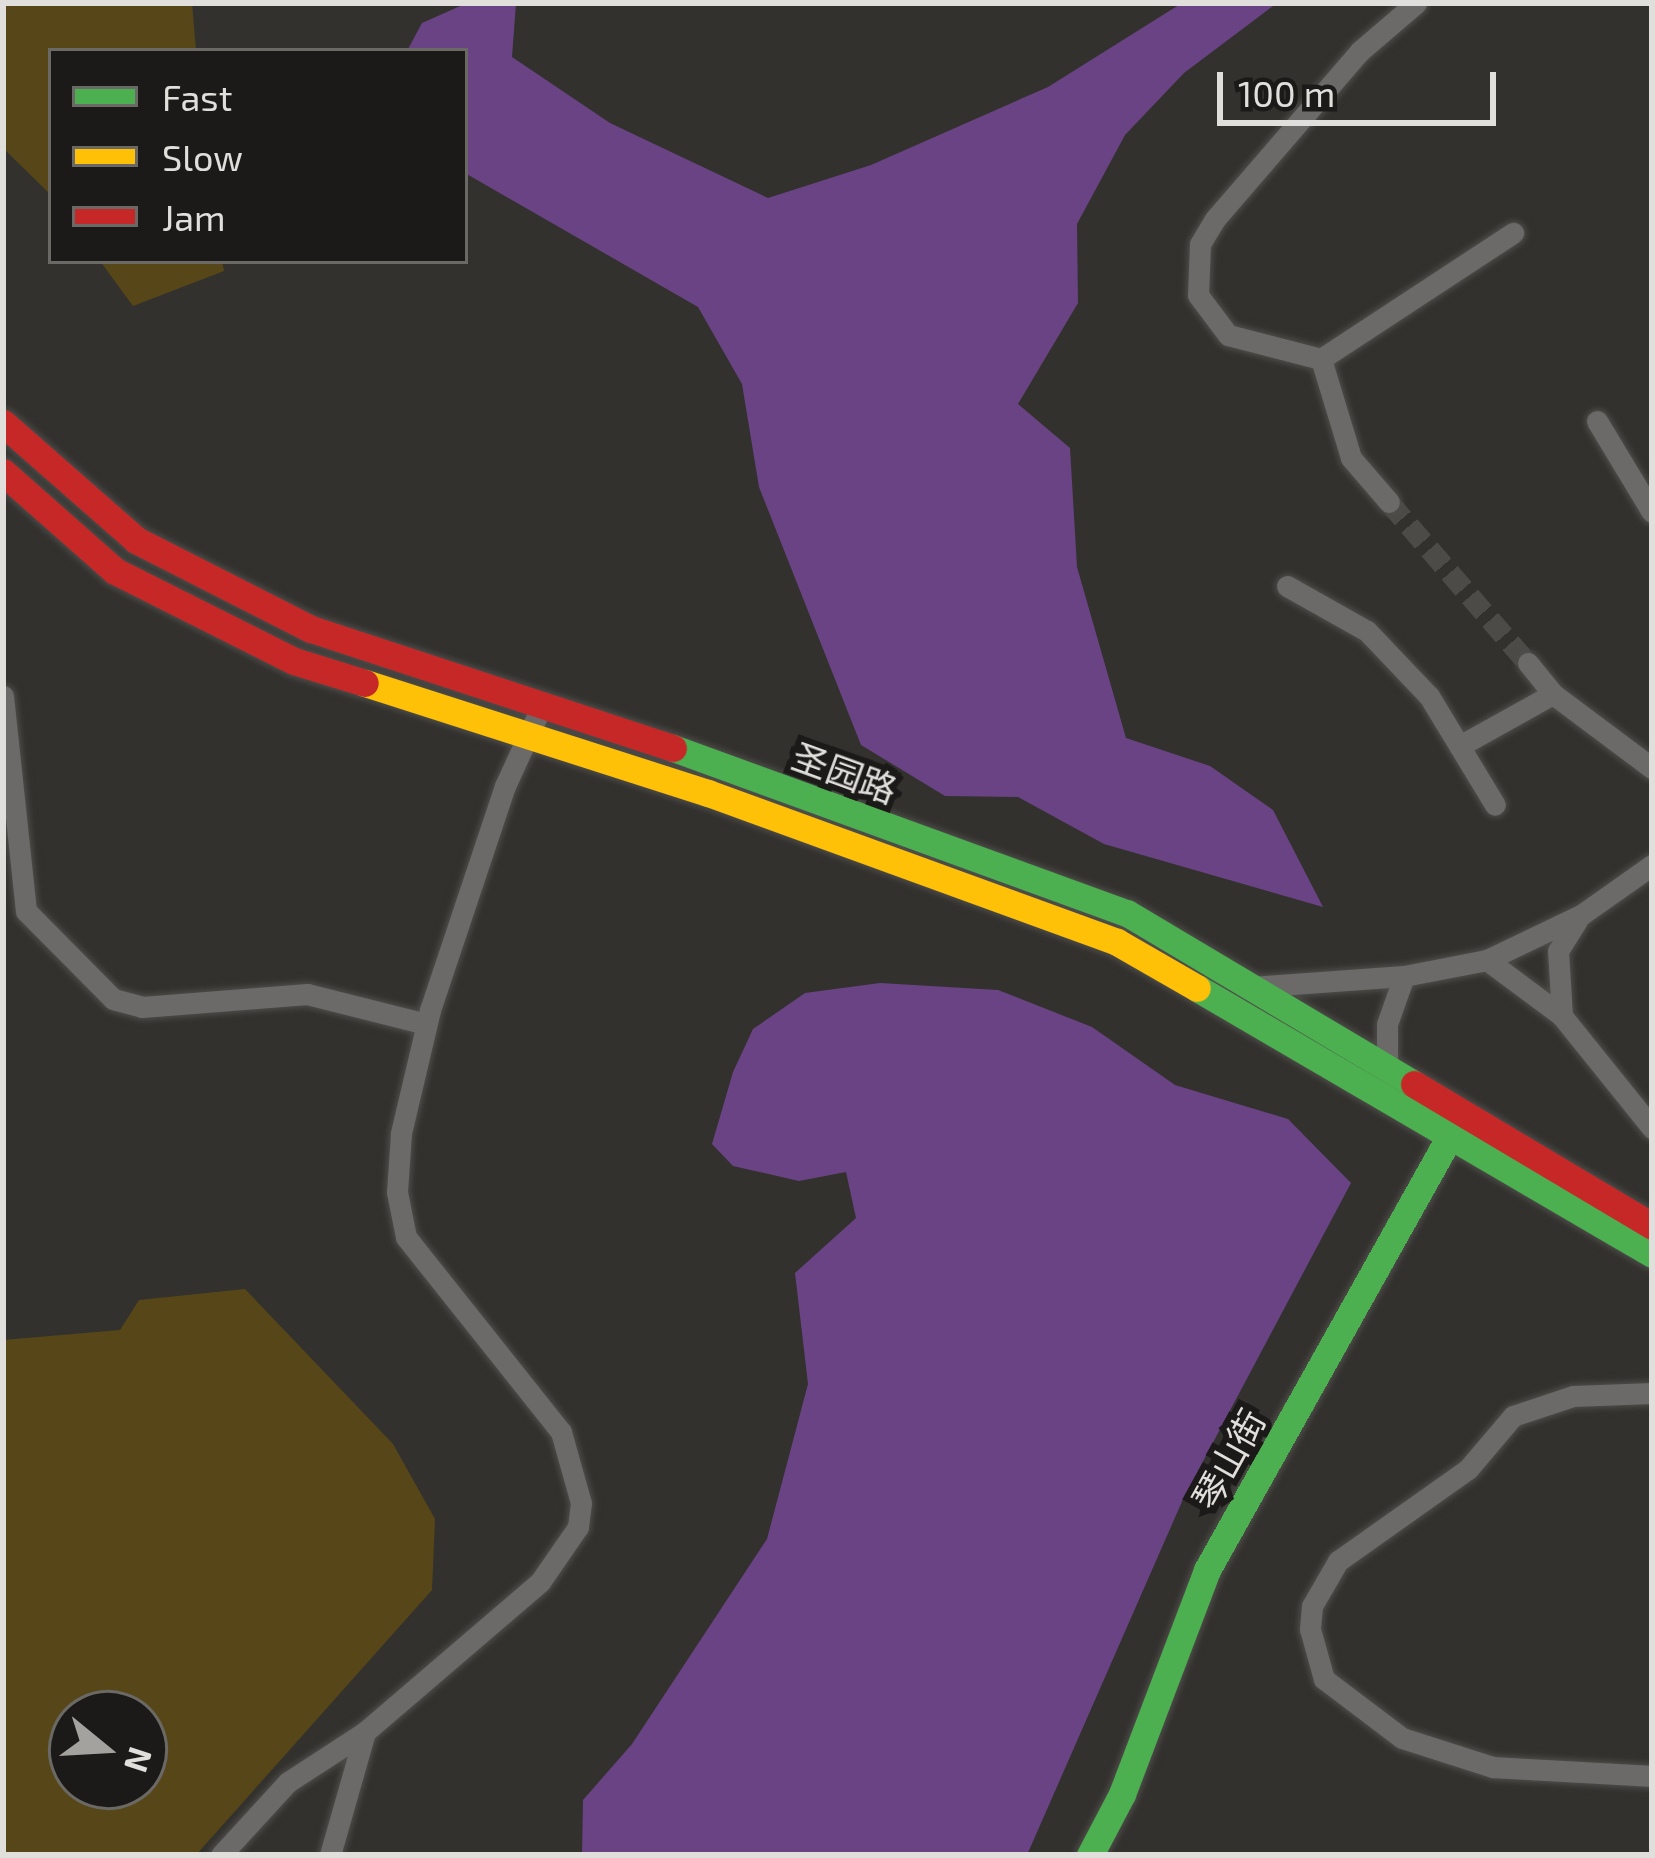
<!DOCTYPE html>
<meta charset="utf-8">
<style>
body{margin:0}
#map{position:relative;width:1655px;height:1858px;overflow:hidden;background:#33312e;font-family:"Exo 2","Noto Sans SC",sans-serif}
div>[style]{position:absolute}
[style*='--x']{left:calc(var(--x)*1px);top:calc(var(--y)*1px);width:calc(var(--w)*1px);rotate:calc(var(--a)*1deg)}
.green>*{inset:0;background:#574718}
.water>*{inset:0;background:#694384}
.street-tunnel>*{height:21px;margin-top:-10.5px;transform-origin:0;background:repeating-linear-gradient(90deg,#4d4b48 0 21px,transparent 0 31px)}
.roads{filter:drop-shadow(0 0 3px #4e4d4a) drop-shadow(0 0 3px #4e4d4a)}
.street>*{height:21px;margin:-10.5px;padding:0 10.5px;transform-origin:10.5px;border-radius:10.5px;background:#6b6a68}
.fast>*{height:27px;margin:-13.5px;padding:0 13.5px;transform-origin:13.5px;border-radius:13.5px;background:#4caf50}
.slow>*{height:27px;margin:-13.5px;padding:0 13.5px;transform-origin:13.5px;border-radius:13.5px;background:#ffc107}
.jam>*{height:27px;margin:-13.5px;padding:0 13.5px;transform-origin:13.5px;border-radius:13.5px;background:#c62828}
span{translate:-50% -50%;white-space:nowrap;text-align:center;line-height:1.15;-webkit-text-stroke:12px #1b1a18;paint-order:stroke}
.street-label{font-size:36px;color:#e0dfdc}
.frame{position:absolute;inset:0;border:6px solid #e0dfdc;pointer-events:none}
.legend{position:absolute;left:48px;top:48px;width:420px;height:216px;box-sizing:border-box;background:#1b1a18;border:3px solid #6a6966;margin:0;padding:15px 21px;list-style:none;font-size:36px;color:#e0dfdc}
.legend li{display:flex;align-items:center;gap:24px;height:60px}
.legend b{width:60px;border:3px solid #6a6966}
.north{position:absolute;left:48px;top:1690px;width:120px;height:120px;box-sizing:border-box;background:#1b1a18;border:3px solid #6a6966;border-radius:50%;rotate:108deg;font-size:33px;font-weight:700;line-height:48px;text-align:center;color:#e0dfdc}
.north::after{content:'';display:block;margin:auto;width:42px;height:54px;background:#a3a29f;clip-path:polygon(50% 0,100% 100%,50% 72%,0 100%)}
.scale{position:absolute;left:1217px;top:72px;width:279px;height:54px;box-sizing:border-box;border:6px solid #e0dfdc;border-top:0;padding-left:15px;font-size:36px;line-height:42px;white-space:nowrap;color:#e0dfdc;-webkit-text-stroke:9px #1b1a18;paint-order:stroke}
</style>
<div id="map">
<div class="green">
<i style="clip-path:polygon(3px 3px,192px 3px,196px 51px,51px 51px,51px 195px,3px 148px)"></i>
<i style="clip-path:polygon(100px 261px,222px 261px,224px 271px,133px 306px)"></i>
<i style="clip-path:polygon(evenodd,245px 1289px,393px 1444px,435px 1519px,432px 1590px,196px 1855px,3px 1855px,3px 1340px,120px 1330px,139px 1300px,245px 1289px,72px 1714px,144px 1714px,144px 1786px,72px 1786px,72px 1714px)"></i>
</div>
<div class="water">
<i style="clip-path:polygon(467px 3px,516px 3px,512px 57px,610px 123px,768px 198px,871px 165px,1048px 87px,1182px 3px,1277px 3px,1184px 73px,1125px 135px,1077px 224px,1078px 303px,1018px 404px,1070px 448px,1077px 567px,1126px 738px,1210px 766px,1273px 810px,1323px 907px,1104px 844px,1018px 797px,945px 796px,861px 745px,759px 487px,742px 384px,698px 307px,465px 173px,465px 51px,407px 51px,422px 23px)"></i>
<i style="clip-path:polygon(880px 983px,998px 990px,1092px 1027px,1175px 1085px,1288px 1119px,1351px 1183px,1184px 1497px,1027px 1855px,582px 1855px,583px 1800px,632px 1744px,767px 1539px,808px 1384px,795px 1273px,856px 1218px,846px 1172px,799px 1181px,733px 1166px,712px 1144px,733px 1072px,753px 1029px,805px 993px)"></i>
</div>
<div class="street-tunnel">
<i style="--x:1389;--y:502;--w:213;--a:49.2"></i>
</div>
<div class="roads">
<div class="street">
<i style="--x:1416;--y:3;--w:74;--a:139.4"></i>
<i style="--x:1360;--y:51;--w:222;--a:130.8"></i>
<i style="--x:1215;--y:219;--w:29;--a:121"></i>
<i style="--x:1200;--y:244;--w:51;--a:92.2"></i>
<i style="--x:1198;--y:295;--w:50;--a:53.1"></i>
<i style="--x:1228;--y:335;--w:96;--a:14.5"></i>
<i style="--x:1321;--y:359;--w:230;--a:-33.3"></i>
<i style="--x:1321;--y:359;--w:103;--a:73.1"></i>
<i style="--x:1351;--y:458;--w:58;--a:49.2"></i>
<i style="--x:1597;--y:421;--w:106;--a:58.9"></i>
<i style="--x:1287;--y:586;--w:92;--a:29.4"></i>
<i style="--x:1367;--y:631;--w:90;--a:46.4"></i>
<i style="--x:1429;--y:696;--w:127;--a:58.8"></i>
<i style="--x:1528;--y:663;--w:40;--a:51"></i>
<i style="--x:1553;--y:694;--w:124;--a:36.8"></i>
<i style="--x:3;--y:696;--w:216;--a:83.9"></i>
<i style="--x:26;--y:911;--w:124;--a:45.3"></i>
<i style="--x:113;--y:999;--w:30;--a:15"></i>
<i style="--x:142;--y:1007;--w:166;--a:-4.5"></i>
<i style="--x:307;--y:994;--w:123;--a:14.1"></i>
<i style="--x:1463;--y:744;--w:103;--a:-29.1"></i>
<i style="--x:1487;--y:960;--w:94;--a:36.7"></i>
<i style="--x:1562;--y:1016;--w:144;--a:51.2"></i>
<i style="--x:1251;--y:987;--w:153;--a:-4.1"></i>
<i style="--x:1404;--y:976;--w:85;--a:-10.9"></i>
<i style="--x:1487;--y:960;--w:104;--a:-25.6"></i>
<i style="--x:1581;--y:915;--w:87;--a:-35.2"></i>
<i style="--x:1562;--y:1016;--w:65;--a:-93.5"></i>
<i style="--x:1558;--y:951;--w:36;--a:-58"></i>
<i style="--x:1387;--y:1069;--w:45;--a:-90"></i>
<i style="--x:1387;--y:1024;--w:51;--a:-70.5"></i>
<i style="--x:1652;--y:1393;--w:79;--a:177.8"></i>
<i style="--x:1573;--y:1396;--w:63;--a:161.6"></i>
<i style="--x:1513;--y:1416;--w:70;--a:130.3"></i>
<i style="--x:1468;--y:1469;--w:159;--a:144.7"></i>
<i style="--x:1338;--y:1561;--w:52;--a:120"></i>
<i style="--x:1312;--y:1606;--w:23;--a:95"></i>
<i style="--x:1310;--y:1629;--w:52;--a:74.4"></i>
<i style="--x:1324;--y:1679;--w:98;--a:37.1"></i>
<i style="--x:1402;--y:1738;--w:96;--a:17.7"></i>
<i style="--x:1493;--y:1767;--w:159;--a:3.2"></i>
<i style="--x:221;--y:1855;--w:99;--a:-47.5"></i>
<i style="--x:288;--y:1782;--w:92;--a:-33"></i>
<i style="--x:365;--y:1732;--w:230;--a:-40.6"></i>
<i style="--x:540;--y:1582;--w:67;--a:-55.4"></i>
<i style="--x:578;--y:1527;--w:24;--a:-83"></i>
<i style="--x:581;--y:1503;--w:74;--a:-105.7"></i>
<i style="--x:561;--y:1432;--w:249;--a:-128.5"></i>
<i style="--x:406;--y:1237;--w:46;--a:-101.3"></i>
<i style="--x:397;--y:1192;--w:59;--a:-86.1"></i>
<i style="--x:401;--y:1133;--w:126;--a:-76.7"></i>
<i style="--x:430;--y:1010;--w:236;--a:-71.5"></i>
<i style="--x:505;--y:786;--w:89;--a:-65.4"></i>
<i style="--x:330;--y:1855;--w:128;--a:-74.1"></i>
</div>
<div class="fast">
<i style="--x:673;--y:748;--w:483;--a:20"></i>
<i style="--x:1127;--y:913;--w:334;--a:30.8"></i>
<i style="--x:1197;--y:988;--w:527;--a:30.31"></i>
<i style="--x:1090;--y:1855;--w:69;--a:-62.3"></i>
<i style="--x:1122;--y:1794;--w:240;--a:-69.2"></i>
<i style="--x:1207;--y:1570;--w:508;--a:-60.76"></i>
</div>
<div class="slow">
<i style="--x:365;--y:683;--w:360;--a:17.8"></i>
<i style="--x:708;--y:793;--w:435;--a:20"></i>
<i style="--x:1117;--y:942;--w:92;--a:29.9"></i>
</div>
<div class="jam">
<i style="--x:3;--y:423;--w:177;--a:41.3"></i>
<i style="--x:136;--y:540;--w:196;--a:27"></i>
<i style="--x:311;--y:629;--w:381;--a:18.2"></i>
<i style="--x:3;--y:472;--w:149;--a:41.5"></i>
<i style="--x:115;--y:571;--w:200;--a:26.7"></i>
<i style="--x:294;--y:661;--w:74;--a:17.2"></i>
<i style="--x:1414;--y:1084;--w:277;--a:30.8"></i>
</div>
</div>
<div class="street-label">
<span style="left:845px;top:772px;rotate:20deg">圣园路</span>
<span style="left:1228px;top:1459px;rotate:-61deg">琴山街</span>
</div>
<div class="frame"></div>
<ul class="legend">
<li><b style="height:15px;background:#4caf50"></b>Fast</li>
<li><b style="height:15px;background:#ffc107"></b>Slow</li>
<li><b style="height:15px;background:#c62828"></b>Jam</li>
</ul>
<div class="north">N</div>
<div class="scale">100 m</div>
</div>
